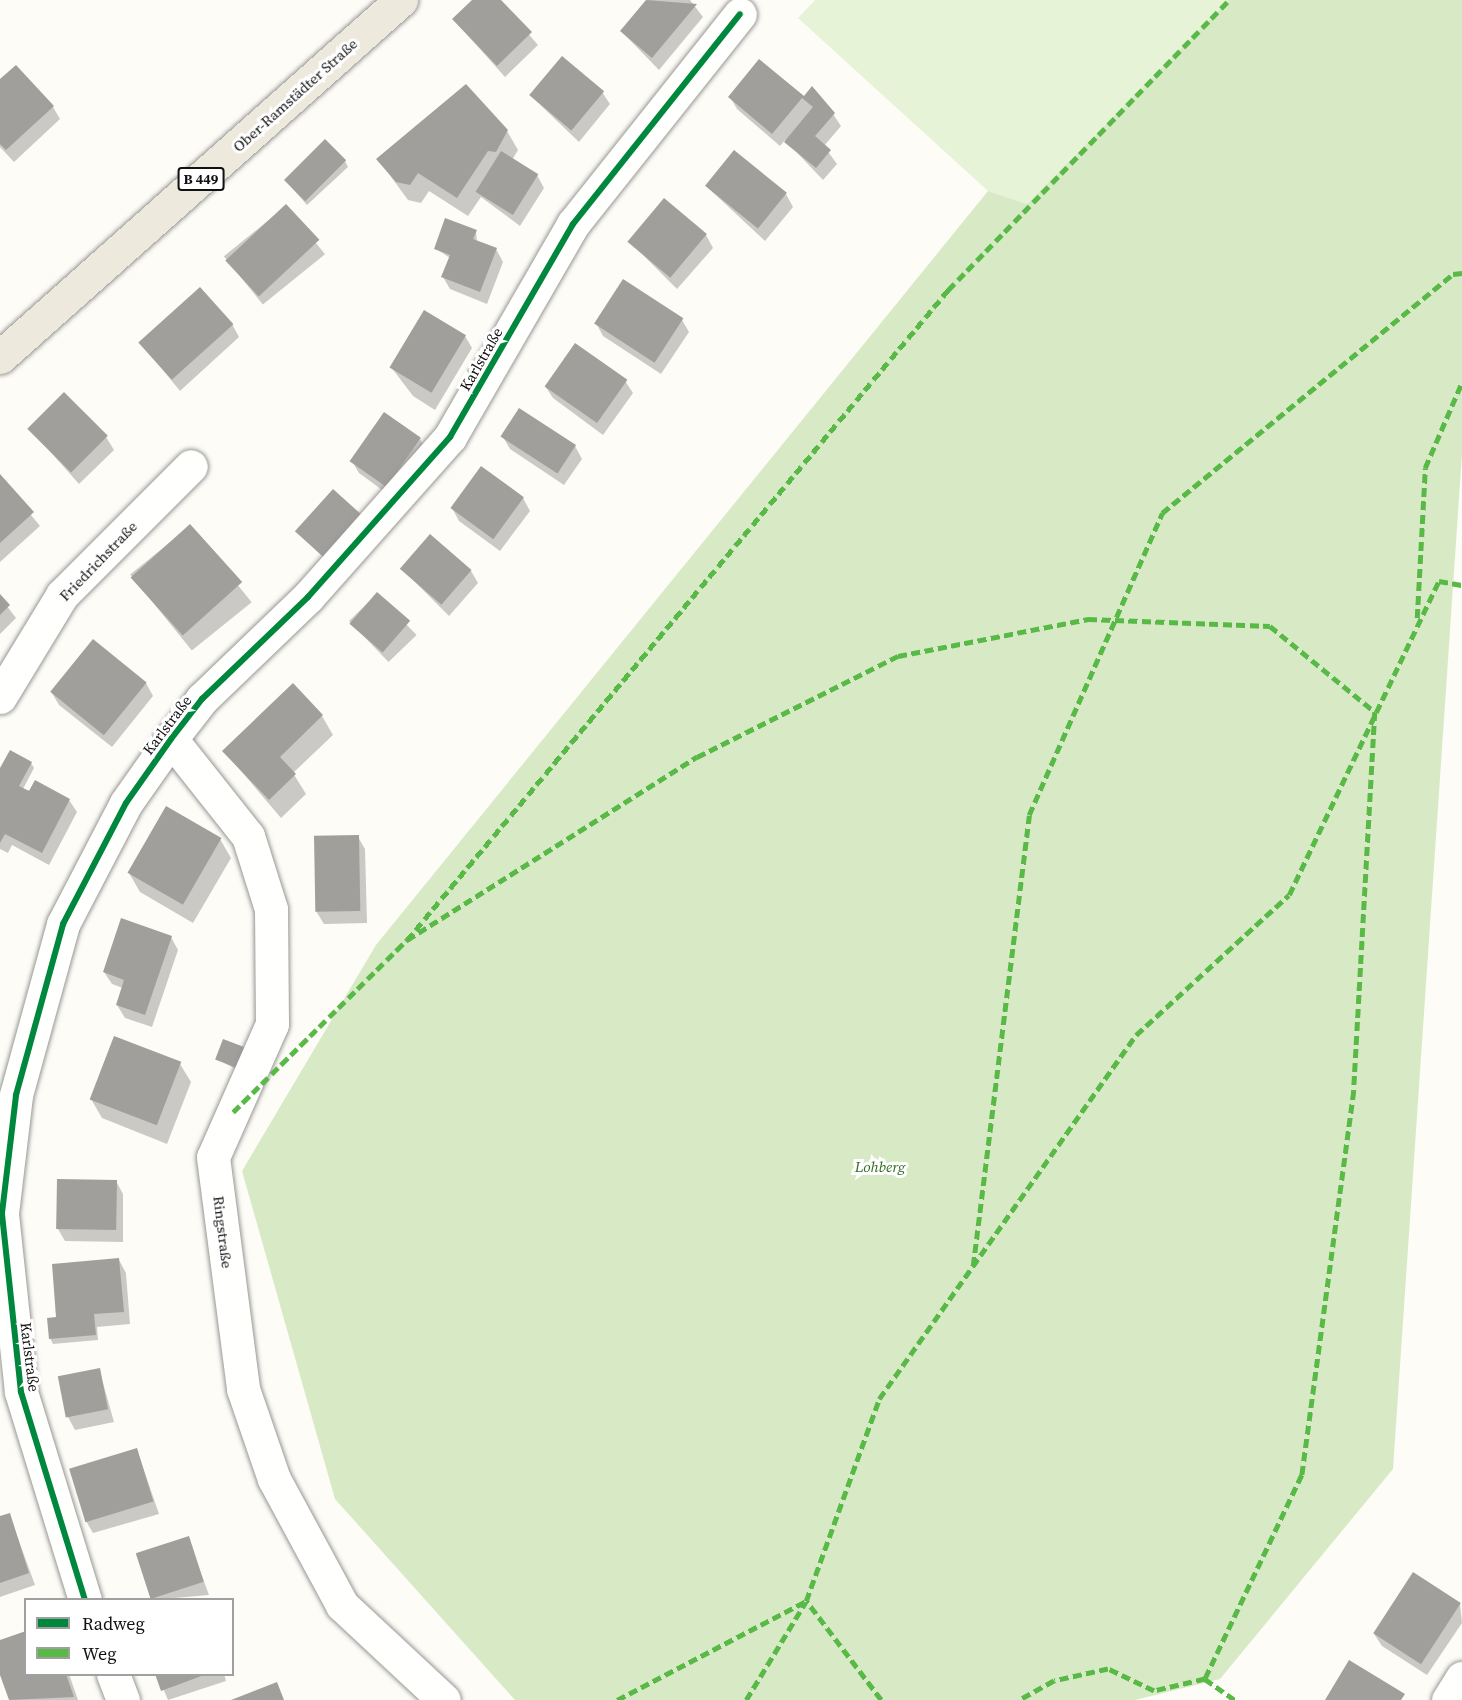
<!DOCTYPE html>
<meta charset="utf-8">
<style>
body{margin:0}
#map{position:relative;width:1462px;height:1700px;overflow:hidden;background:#fdfcf7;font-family:"Source Serif 4",serif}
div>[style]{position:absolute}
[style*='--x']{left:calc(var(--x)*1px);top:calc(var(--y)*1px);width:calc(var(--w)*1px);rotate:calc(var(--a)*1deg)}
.green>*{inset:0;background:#e7f3d7}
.forest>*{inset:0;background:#d8eac5}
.shadow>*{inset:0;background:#0003;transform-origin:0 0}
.building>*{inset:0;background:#a19f9c;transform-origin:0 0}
.roads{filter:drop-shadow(0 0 2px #979795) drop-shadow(0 0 2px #979795)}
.minor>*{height:33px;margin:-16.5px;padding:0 16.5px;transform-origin:16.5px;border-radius:16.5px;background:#fffffe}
.major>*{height:33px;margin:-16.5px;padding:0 16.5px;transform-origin:16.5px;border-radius:16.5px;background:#ede9dc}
.quiet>*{height:4.5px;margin-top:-2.25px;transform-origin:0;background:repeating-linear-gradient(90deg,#58b947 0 9px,transparent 0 13.5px)}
.cycleway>*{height:6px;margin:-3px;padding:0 3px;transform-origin:3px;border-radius:3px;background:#00873e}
span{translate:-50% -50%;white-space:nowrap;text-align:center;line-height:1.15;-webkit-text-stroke:6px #fff;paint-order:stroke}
.shield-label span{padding:2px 4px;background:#fff;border:2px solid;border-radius:4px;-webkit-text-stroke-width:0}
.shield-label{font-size:14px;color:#111;font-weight:700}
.street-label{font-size:15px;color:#111}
.park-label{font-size:15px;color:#2f6b1f;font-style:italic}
.legend{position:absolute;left:24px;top:1598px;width:210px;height:78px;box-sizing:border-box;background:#fff;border:2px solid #a0a0a0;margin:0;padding:8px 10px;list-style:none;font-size:18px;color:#111}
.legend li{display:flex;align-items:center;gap:12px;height:30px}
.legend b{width:30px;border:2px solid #a0a0a0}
</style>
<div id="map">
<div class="green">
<i style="clip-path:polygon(815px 0,1229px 0,1027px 204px,988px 191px,798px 18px)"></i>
</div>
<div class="forest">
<i style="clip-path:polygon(1229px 0,1462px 0,1462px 454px,1393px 1469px,1220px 1679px,1135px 1700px,515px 1700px,335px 1499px,242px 1171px,376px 945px,988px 191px,1027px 204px)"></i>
</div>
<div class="shadow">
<i style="clip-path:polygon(475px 0,499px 0,538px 45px,505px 77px,454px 20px)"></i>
<i style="clip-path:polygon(648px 0,690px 0,703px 17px,659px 70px,621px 31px)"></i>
<i style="clip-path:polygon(0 82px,53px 107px,60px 119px,14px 162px,0 147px)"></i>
<i style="clip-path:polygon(602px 92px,610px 104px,579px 142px,531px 96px)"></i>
<i style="clip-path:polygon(730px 97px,803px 97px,833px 114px,841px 126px,824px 146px,837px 164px,823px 180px,785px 140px,780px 146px,737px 109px)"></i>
<i style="clip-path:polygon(507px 131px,518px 150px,512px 160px,537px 175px,544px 188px,520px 226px,481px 197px,468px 216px,429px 191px,421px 203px,408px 200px,378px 159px)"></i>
<i style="clip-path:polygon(345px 161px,348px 167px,307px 205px,285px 180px)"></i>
<i style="clip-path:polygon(706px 186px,786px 194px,793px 207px,765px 241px)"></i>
<i style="left:286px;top:206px;width:62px;height:80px;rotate:51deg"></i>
<i style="clip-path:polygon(476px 231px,477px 242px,496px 249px,503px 262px,487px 304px,450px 289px,443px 277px,450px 258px,435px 248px)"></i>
<i style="clip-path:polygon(706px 235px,713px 248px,677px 289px,629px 241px)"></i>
<i style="clip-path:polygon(682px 320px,689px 332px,661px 374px,603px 336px,596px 323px)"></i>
<i style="clip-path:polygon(232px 324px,239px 337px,180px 391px,141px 343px)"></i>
<i style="clip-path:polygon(465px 336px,472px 348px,435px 410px,413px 396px,391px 367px)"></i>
<i style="clip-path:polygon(625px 381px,633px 393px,603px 435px,553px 398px,545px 386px)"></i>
<i style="clip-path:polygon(30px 429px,106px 437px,114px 450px,79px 484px)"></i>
<i style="clip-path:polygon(503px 437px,575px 446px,582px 459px,564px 485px,510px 449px)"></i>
<i style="clip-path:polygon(420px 439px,427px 451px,393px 498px,359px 473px,352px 461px)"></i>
<i style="clip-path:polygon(0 477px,40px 526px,0 562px)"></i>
<i style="clip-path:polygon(333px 491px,328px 562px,297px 531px)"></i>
<i style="clip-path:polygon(523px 498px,530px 511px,500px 551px,459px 521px,452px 508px)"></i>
<i style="left:190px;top:526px;width:98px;height:77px;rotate:51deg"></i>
<i style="clip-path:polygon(401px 568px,471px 571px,478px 583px,449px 616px)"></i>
<i style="left:377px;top:594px;width:57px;height:39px;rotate:46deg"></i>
<i style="clip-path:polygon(0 597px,16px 618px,0 634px)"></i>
<i style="clip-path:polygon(146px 683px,153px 696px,112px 747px,59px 705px,52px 693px)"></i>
<i style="clip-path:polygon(322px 716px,333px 735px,293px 773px,306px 794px,281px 818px,224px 751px)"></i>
<i style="clip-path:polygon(31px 763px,34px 768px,23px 789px,69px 800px,77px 812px,49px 865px,12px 845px,8px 853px,0 849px,0 772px)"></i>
<i style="clip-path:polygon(358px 837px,365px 849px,367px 923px,324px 924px,316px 911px)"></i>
<i style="clip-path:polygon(220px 839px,231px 858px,193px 923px,140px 892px,129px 873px)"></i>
<i style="clip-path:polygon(171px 937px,178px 950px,152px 1027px,125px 1018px,117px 1005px,123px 988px,112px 984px,104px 972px)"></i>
<i style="clip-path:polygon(251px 1051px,247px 1075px,217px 1059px)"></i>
<i style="clip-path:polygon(180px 1064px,191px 1082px,167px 1144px,102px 1118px,91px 1099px)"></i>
<i style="clip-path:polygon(116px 1181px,123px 1194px,123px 1242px,65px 1241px,58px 1229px)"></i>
<i style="clip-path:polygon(119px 1260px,126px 1273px,130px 1324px,97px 1327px,98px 1340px,53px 1344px,50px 1338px,58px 1318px)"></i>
<i style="clip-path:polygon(99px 1369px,114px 1422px,75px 1430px,68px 1417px)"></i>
<i style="clip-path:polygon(137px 1450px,159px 1514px,93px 1533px,86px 1521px)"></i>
<i style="clip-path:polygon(9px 1514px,35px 1585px,0 1597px,0 1517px)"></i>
<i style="clip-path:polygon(188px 1538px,209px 1595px,152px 1600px,138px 1554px)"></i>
<i style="clip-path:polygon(1460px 1604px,1462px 1623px,1427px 1675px,1382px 1646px,1374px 1634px)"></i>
<i style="clip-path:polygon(0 1642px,26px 1674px,69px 1674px,78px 1700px,11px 1700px,0 1671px)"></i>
<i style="clip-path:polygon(157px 1674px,224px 1674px,226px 1681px,168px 1700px)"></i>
</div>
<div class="building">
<i style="clip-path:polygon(472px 0,501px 0,532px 32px,497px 66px,452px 19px)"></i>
<i style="clip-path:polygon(646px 0,697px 4px,652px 58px,620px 31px)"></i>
<i style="left:562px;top:56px;width:55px;height:51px;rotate:40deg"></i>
<i style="clip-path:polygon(759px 59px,804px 96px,812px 86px,835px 113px,815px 136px,831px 150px,816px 168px,784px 142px,813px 107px,802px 98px,772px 134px,728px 97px)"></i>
<i style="clip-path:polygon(16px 65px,54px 106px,6px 150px,0 144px,0 79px)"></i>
<i style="clip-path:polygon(466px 84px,508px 130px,496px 152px,488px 151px,457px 198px,418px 173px,410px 185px,396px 182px,376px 159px)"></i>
<i style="left:325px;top:139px;width:30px;height:58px;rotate:45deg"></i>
<i style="left:734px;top:150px;width:68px;height:46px;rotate:39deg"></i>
<i style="left:501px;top:151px;width:44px;height:48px;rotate:32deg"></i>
<i style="left:664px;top:198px;width:56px;height:57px;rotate:40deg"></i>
<i style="left:286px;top:204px;width:49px;height:83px;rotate:47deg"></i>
<i style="clip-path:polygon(445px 218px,477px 230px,473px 239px,497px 248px,480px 292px,441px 277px,450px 255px,434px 249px)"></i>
<i style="left:623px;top:279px;width:72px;height:53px;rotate:33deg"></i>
<i style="left:200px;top:287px;width:50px;height:83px;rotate:48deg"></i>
<i style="left:424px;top:310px;width:49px;height:67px;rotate:31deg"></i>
<i style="left:575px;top:343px;width:64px;height:53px;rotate:35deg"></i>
<i style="left:64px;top:392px;width:62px;height:52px;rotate:45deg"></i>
<i style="left:519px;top:408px;width:68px;height:34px;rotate:33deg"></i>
<i style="left:384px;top:412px;width:45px;height:60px;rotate:35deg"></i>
<i style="left:481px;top:466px;width:53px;height:52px;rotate:36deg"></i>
<i style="clip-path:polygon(0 474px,34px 512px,0 543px)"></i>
<i style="left:333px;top:489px;width:40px;height:57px;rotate:42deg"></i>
<i style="left:190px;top:524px;width:78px;height:80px;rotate:48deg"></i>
<i style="left:430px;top:534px;width:55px;height:46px;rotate:41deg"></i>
<i style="left:377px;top:592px;width:44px;height:42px;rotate:41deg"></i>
<i style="clip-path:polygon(0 594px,10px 605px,0 615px)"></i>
<i style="left:93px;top:639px;width:69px;height:68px;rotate:39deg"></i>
<i style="clip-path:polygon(293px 683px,323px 715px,280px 757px,296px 774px,269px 800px,222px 751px)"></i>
<i style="clip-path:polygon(10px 750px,32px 762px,19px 786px,29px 791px,35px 780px,70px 799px,42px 853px,5px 834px,0 843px,0 768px)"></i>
<i style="left:166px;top:806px;width:64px;height:77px;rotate:30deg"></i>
<i style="left:359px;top:835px;width:76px;height:45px;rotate:89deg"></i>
<i style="clip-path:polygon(121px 918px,172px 936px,145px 1015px,116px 1005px,124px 980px,103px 972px)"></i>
<i style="left:114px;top:1036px;width:72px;height:68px;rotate:21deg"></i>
<i style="left:223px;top:1039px;width:31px;height:22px;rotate:21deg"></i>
<i style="left:57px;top:1179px;width:60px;height:50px;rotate:1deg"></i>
<i style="clip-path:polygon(119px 1258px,124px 1312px,94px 1314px,96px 1335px,49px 1339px,47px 1318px,56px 1317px,52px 1264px)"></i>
<i style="left:100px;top:1368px;width:42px;height:43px;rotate:79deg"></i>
<i style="left:137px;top:1448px;width:56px;height:71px;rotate:73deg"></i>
<i style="clip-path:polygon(10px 1513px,29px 1573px,0 1583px,0 1516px)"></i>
<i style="left:189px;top:1536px;width:48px;height:56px;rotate:72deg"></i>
<i style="left:1413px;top:1572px;width:57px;height:73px;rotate:33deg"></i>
<i style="clip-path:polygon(26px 1631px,26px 1674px,66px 1674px,74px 1697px,9px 1700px,0 1675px,0 1640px)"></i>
<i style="clip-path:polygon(1349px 1660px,1405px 1694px,1401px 1700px,1325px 1700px)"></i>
<i style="clip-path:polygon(155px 1674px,204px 1674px,204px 1675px,161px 1691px)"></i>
<i style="clip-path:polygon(277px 1682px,284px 1700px,231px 1700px)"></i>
</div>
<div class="roads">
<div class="minor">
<i style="--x:0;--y:697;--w:119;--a:-58.7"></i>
<i style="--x:62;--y:595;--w:182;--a:-45"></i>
<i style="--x:171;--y:739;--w:124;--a:51.6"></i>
<i style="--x:248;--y:836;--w:77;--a:72.5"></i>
<i style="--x:271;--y:909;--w:115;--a:89.5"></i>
<i style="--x:272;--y:1024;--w:145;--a:113.9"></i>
<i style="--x:213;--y:1157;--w:234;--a:82.6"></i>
<i style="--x:243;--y:1389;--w:95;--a:71"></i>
<i style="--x:274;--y:1479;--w:143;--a:61.6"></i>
<i style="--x:342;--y:1605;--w:139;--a:43"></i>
<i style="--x:85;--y:1600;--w:218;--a:-107.1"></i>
<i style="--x:21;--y:1392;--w:180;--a:-96.1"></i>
<i style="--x:2;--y:1213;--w:119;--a:-83.2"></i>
<i style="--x:16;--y:1095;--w:177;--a:-74.6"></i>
<i style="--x:63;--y:924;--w:136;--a:-62.5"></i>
<i style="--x:126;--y:803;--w:78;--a:-54.9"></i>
<i style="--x:171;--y:739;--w:51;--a:-52.2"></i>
<i style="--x:202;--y:699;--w:147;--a:-43.9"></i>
<i style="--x:308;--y:597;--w:214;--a:-48.4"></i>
<i style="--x:450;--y:437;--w:246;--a:-60"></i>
<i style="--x:573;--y:224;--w:268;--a:-51.5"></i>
<i style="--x:113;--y:1674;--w:28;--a:69"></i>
<i style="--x:1448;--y:1700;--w:26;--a:-58"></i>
</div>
<div class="major">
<i style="--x:0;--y:357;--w:537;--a:-41.68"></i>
</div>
</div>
<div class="quiet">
<i style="--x:1417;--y:618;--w:150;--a:-86.9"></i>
<i style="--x:1425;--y:468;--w:94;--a:-66.7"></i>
<i style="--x:407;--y:940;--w:343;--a:-32.3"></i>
<i style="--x:697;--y:757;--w:225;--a:-26.7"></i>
<i style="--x:898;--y:656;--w:194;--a:-11"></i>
<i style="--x:1088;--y:619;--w:182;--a:2.2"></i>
<i style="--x:1270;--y:626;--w:136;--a:39.3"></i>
<i style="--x:1375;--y:712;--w:380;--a:93.2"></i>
<i style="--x:1354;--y:1091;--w:388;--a:97.7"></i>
<i style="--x:1302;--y:1475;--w:226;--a:115.4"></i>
<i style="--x:1205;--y:1679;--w:52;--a:166.8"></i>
<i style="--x:1154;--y:1691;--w:51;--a:-154.4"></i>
<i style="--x:1108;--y:1669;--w:55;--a:167.5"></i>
<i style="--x:1054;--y:1681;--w:39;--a:151"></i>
<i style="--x:233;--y:1112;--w:245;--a:-44.7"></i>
<i style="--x:407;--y:940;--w:846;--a:-50.23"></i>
<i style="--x:948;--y:290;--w:404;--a:-45.9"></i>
<i style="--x:973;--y:1266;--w:454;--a:-82.9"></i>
<i style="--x:1029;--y:815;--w:330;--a:-66.2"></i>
<i style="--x:1162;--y:513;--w:377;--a:-39.4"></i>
<i style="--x:1453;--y:274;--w:9;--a:-6"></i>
<i style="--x:1205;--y:1679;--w:37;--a:35"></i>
<i style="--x:617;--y:1700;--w:213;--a:-27.6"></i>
<i style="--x:746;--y:1700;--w:114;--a:-58.7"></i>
<i style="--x:881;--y:1700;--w:124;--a:-127.1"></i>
<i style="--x:806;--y:1601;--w:215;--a:-70.1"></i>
<i style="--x:879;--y:1399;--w:446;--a:-54.8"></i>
<i style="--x:1136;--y:1035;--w:207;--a:-42.5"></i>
<i style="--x:1289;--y:895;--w:348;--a:-64.5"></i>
<i style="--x:1439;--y:581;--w:23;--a:10"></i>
</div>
<div class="cycleway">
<i style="--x:85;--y:1600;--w:218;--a:-107.1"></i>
<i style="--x:21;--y:1392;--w:180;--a:-96.1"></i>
<i style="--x:2;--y:1213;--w:119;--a:-83.2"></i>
<i style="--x:16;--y:1095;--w:177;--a:-74.6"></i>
<i style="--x:63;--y:924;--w:136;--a:-62.5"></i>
<i style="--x:126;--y:803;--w:78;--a:-54.9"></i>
<i style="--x:171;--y:739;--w:51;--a:-52.2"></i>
<i style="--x:202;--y:699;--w:147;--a:-43.9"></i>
<i style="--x:308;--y:597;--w:214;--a:-48.4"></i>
<i style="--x:450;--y:437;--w:246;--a:-60"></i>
<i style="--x:573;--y:224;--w:268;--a:-51.5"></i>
</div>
<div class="shield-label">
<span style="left:201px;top:179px">B 449</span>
</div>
<div class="street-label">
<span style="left:295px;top:95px;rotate:-42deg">Ober-Ramstädter Straße</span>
<span style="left:481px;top:359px;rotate:-60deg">Karlstraße</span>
<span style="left:98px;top:561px;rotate:-46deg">Friedrichstraße</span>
<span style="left:167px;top:725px;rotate:-53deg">Karlstraße</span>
<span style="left:223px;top:1232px;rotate:83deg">Ringstraße</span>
<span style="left:30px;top:1357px;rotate:83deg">Karlstraße</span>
</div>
<div class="park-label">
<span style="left:880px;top:1167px">Lohberg</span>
</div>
<ul class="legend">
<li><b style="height:8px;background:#00873e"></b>Radweg</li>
<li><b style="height:8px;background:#58b947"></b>Weg</li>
</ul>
</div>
